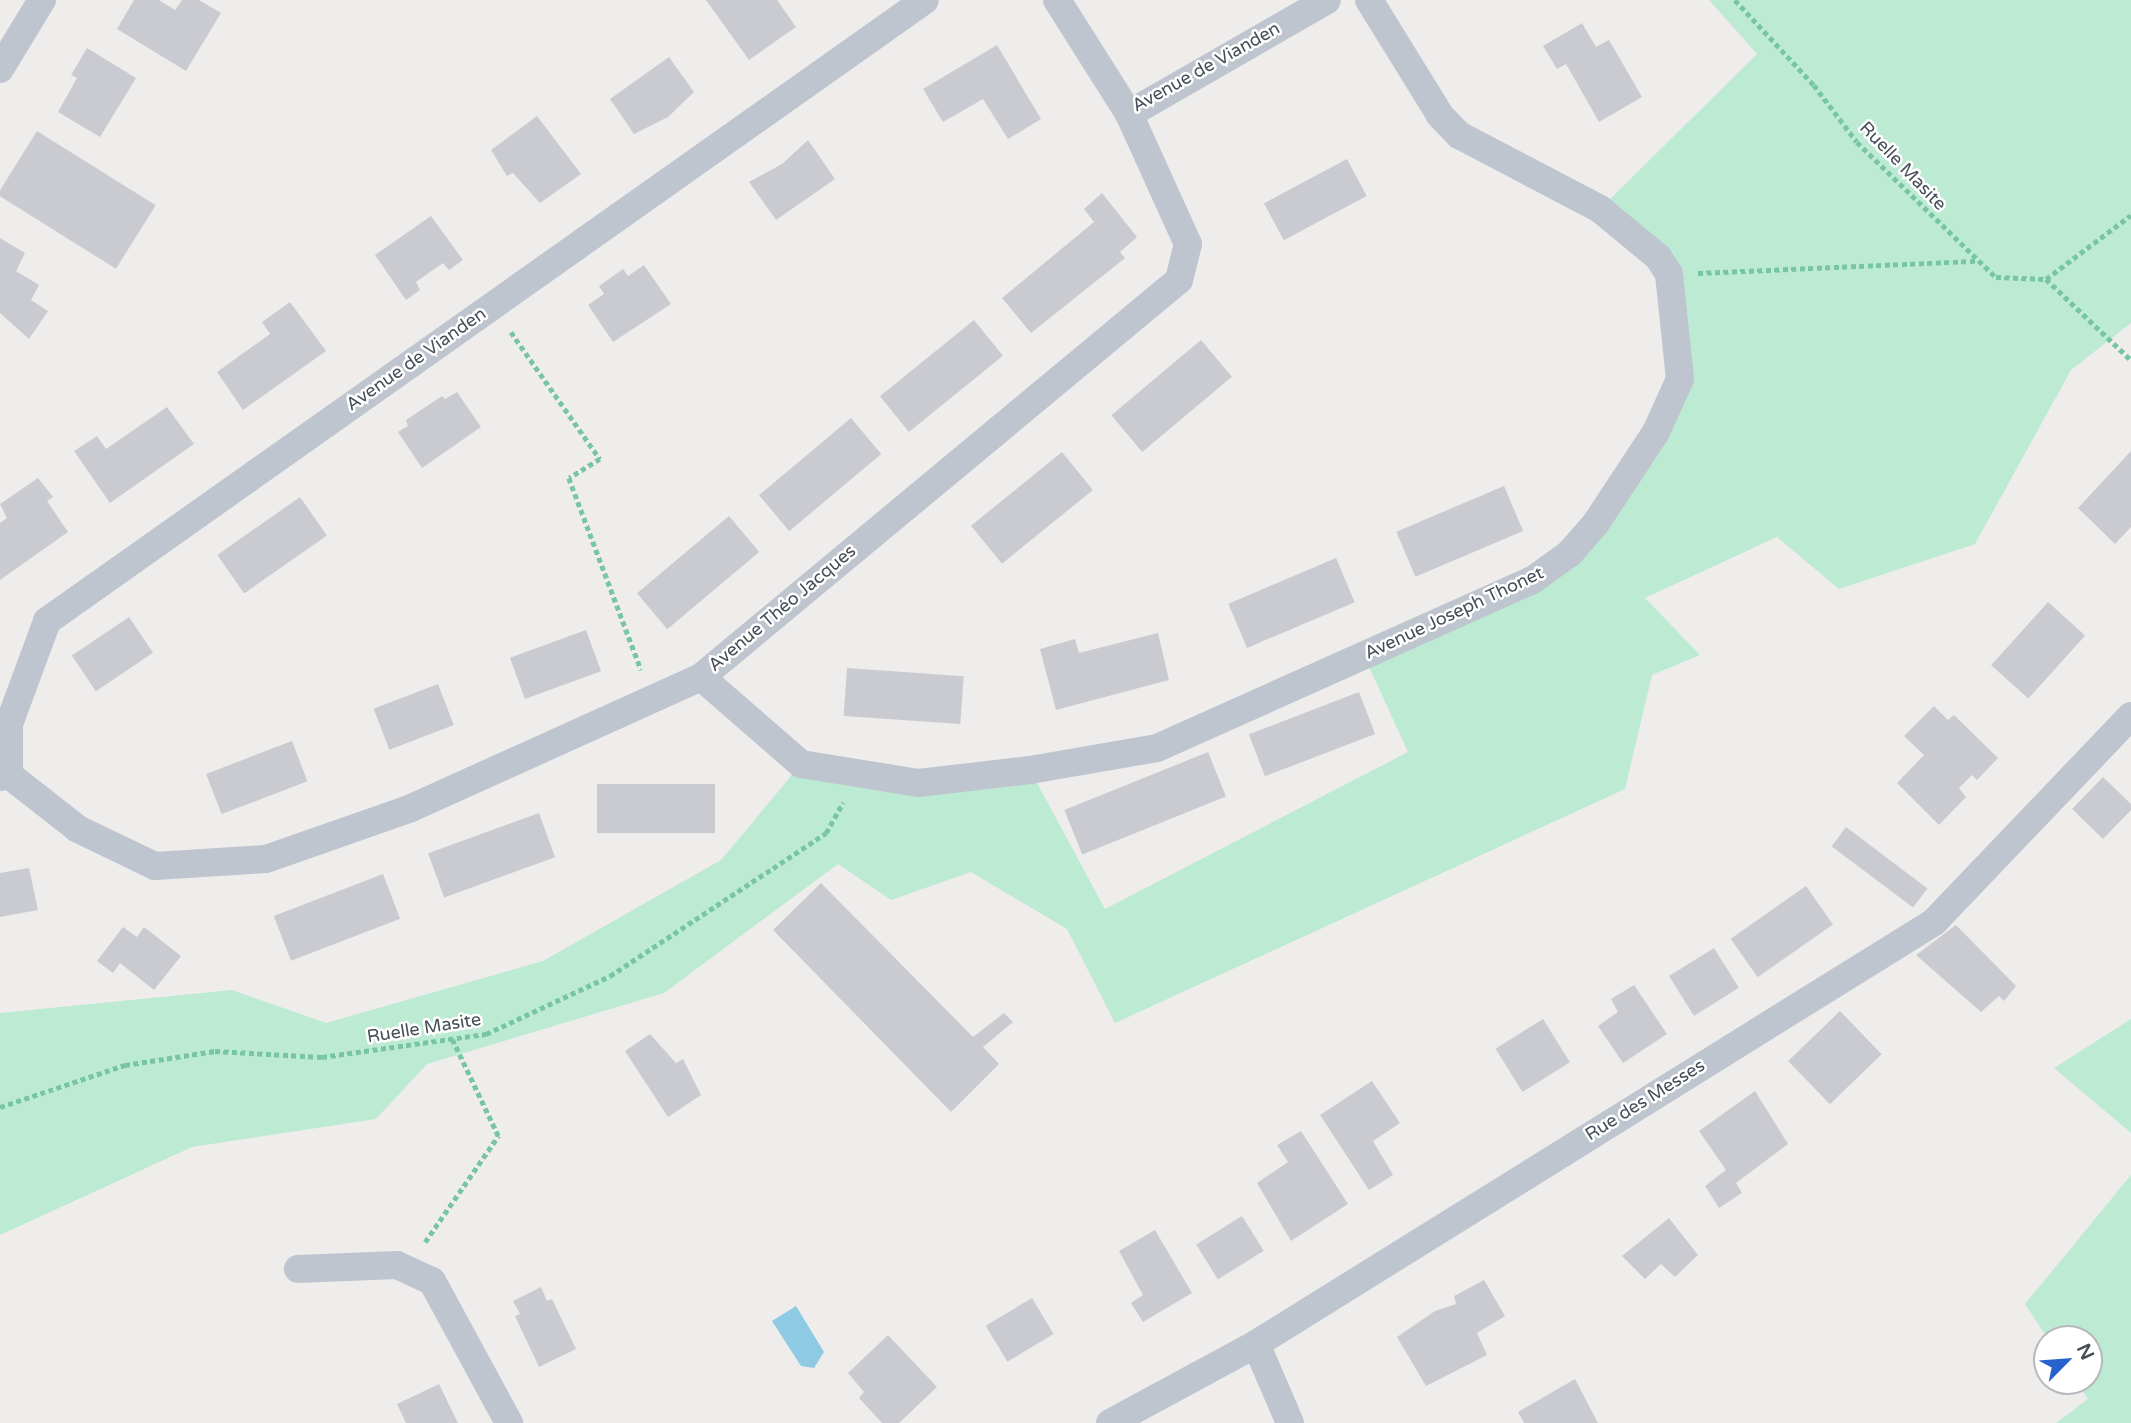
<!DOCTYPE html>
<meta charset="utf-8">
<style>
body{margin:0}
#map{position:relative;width:2131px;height:1423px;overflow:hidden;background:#efecec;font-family:"Varela Round",sans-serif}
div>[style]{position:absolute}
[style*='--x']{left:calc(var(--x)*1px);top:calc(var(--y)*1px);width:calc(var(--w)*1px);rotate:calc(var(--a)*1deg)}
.green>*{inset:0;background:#bdead2}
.water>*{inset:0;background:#8ecae3}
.building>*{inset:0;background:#cacbd1;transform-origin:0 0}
.path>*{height:4.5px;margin-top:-2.25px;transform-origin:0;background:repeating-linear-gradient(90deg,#78c5a6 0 5px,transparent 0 8.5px)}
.minor>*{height:28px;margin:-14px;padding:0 14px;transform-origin:14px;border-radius:14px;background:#bec5ce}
span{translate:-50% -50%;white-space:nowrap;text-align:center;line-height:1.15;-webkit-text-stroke:5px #fff;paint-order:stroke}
.street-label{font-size:18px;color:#464e58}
.north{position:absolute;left:2033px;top:1325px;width:70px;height:70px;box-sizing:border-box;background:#fff;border:2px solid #b5b8bc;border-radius:50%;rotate:65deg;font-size:19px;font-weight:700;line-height:28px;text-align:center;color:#464e58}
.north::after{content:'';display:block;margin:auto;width:24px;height:32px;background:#2862cd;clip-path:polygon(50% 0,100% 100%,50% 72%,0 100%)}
</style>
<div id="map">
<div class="green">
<i style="clip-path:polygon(1709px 0,2131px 0,2131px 323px,2071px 370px,1975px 544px,1839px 589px,1777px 537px,1645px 598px,1700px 655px,1652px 675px,1625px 789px,1115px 1023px,1067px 929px,971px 872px,891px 900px,838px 864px,664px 993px,427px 1064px,376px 1119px,192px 1147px,0 1235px,0 1013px,232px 990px,326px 1023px,543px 961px,721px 860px,801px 764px,851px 775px,1030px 770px,1105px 909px,1408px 752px,1364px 656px,1570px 553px,1680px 379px,1669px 274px,1600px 209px,1757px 54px)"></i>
<i style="clip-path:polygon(2131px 1019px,2131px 1133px,2054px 1068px)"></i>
<i style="clip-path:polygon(2131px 1175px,2131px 1423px,2056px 1423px,2088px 1399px,2076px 1381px,2089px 1381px,2089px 1339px,2048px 1339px,2025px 1304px)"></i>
</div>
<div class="water">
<i style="clip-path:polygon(796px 1306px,824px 1352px,814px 1368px,801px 1366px,772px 1321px)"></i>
</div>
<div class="building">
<i style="clip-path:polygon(134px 0,159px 0,175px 10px,182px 0,199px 0,221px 13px,186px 71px,117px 29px)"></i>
<i style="clip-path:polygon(706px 0,777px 0,796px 27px,749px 60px)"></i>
<i style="clip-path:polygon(1582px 23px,1596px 47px,1609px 40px,1642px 97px,1599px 122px,1566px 64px,1557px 69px,1543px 46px)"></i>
<i style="clip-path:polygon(997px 45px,1041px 119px,1008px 139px,983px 99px,943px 122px,923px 89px)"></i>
<i style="clip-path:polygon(87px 48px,136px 78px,100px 137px,58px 112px,77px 78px,71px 75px)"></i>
<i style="clip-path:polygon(669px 57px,694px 92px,668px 117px,634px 134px,610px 99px)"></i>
<i style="clip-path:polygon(537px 116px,581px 174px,540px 203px,513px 173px,507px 176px,491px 150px)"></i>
<i style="left:37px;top:131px;width:140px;height:75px;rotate:32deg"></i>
<i style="clip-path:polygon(808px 140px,835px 179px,776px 220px,749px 182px,782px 164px)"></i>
<i style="left:1347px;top:159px;width:42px;height:94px;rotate:62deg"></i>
<i style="clip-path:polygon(1102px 193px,1137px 237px,1120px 252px,1125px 258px,1031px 333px,1002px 298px,1094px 222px,1084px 209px)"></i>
<i style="clip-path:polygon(431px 216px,463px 260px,449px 270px,443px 263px,430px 272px,416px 282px,420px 290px,406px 300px,375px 255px)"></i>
<i style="clip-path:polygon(0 238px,25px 253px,16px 271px,39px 285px,31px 300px,48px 311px,29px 339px,0 313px)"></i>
<i style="clip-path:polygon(644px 265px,671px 304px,613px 342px,588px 305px,604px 294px,599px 286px,623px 269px,628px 276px)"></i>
<i style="clip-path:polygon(290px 302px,326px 351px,243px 410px,217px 372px,270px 334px,262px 322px)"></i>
<i style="left:974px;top:320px;width:46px;height:121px;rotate:51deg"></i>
<i style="left:1201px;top:340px;width:48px;height:117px;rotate:50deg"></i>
<i style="clip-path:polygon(457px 392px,481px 427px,422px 468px,398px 432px,408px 426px,406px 420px,442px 396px,445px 399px)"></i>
<i style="clip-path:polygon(167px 407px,194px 444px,110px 503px,74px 451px,97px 436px,106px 449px)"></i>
<i style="left:851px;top:418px;width:47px;height:120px;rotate:50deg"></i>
<i style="clip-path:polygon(2131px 451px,2131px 527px,2115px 544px,2078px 508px)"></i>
<i style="left:1062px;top:452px;width:49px;height:117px;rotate:51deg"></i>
<i style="clip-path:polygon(38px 478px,53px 497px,47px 501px,68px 532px,0 580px,0 523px,7px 518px,0 504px)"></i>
<i style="left:1504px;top:486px;width:49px;height:117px;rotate:67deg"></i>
<i style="left:300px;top:497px;width:47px;height:101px;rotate:55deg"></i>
<i style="left:729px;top:516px;width:47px;height:120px;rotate:50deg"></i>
<i style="left:1336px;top:558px;width:48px;height:117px;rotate:67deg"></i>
<i style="left:2048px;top:602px;width:50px;height:85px;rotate:42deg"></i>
<i style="left:129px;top:617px;width:43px;height:69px;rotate:56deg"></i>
<i style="left:586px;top:630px;width:44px;height:81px;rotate:70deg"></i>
<i style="clip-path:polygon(1158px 633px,1169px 680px,1056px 710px,1040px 649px,1075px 639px,1079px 653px)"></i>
<i style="left:847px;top:668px;width:117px;height:48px;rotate:4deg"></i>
<i style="left:438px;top:684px;width:44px;height:69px;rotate:69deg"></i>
<i style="left:1359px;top:692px;width:45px;height:118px;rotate:69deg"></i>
<i style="clip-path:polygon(1934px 706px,1948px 720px,1954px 715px,1998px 758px,1977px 780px,1972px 775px,1959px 788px,1966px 797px,1939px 825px,1897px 783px,1924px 755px,1904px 736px)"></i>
<i style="left:292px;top:741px;width:43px;height:92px;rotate:69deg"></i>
<i style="left:1208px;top:752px;width:48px;height:155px;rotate:68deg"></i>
<i style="clip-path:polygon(2103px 777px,2131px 804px,2131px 810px,2103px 839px,2072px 809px)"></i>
<i style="left:597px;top:784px;width:118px;height:49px"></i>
<i style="left:539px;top:813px;width:47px;height:118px;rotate:70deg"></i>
<i style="left:1846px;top:827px;width:102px;height:24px;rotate:37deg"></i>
<i style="clip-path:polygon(29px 868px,38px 910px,0 917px,0 873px)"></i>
<i style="left:383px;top:874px;width:48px;height:117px;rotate:69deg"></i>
<i style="clip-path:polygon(821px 883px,973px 1037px,1004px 1013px,1013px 1022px,983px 1047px,999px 1064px,951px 1112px,773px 930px)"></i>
<i style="left:1806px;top:886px;width:47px;height:92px;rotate:55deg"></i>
<i style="clip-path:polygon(1956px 925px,2016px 986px,2004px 1001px,1999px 996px,1981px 1012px,1916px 955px)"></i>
<i style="clip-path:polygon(123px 927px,137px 937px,144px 927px,181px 956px,154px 990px,120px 963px,113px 973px,97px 961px)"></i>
<i style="left:1714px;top:948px;width:47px;height:53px;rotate:58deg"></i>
<i style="clip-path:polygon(1634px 985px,1667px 1034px,1623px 1063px,1598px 1026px,1618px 1012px,1611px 999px)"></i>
<i style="left:1840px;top:1011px;width:60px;height:72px;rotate:46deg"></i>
<i style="left:1543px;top:1019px;width:51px;height:56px;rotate:58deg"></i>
<i style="clip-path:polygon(650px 1034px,676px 1063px,683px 1059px,701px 1095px,668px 1117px,625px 1051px)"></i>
<i style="clip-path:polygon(1372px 1081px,1400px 1123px,1373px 1141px,1393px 1175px,1369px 1190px,1320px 1115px)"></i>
<i style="clip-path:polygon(1755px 1091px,1788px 1144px,1736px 1183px,1742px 1193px,1719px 1208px,1705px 1186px,1726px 1170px,1699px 1131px)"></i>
<i style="clip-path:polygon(1301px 1131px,1348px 1204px,1291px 1241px,1257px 1183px,1288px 1162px,1277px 1145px)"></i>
<i style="left:1242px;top:1216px;width:41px;height:54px;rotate:58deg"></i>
<i style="clip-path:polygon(1669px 1218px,1698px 1255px,1675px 1277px,1661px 1264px,1645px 1279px,1622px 1256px)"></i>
<i style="clip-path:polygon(1155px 1230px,1192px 1293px,1143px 1322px,1131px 1303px,1143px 1295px,1119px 1251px)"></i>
<i style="clip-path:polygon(1484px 1280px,1505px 1316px,1477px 1333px,1487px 1355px,1426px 1386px,1397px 1337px,1435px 1311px,1456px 1304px,1454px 1296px)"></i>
<i style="clip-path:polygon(541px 1287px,547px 1301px,552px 1299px,576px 1349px,539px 1367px,515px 1316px,520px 1314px,513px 1301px)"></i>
<i style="left:1032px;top:1298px;width:42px;height:54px;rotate:59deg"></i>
<i style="clip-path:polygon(888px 1335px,937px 1387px,899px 1423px,882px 1423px,859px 1398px,864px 1392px,848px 1373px)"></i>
<i style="clip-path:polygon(1575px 1379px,1598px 1423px,1524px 1423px,1518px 1412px)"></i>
<i style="clip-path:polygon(439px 1384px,458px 1423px,406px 1423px,397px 1404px)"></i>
</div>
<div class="path">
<i style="--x:1735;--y:0;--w:116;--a:47.1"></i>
<i style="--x:1814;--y:85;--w:71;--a:53"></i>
<i style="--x:1857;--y:142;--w:194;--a:44.2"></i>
<i style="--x:1996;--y:277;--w:50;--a:2.3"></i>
<i style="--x:2046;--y:279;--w:106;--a:-37"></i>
<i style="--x:1698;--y:273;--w:278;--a:-2.5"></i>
<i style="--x:2046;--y:279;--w:117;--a:43.6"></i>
<i style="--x:511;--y:332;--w:155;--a:55"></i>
<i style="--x:600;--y:459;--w:36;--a:148"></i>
<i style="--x:569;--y:478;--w:205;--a:69.4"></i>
<i style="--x:0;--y:1107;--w:132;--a:-18.6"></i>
<i style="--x:125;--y:1065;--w:91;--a:-8.8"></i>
<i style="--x:215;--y:1051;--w:107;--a:3.2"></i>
<i style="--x:322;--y:1057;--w:166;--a:-8"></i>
<i style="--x:486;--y:1034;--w:137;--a:-25.1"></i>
<i style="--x:610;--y:976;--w:259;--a:-33.5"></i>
<i style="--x:826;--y:833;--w:35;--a:-61"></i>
<i style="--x:425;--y:1242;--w:129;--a:-55.4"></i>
<i style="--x:498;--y:1136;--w:107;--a:-115.4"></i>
</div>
<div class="minor">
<i style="--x:1057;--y:0;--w:135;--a:57.7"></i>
<i style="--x:1129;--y:114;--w:228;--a:-29.9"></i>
<i style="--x:0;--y:69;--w:81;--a:-58.7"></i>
<i style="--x:701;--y:677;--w:133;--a:41"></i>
<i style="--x:801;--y:764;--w:119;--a:9.2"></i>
<i style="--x:918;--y:783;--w:113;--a:-6.6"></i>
<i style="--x:1030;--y:770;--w:129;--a:-9.8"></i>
<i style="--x:1157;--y:748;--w:413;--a:-24.1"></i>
<i style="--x:1534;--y:579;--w:44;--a:-35.8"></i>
<i style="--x:1570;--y:553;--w:40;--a:-49"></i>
<i style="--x:1596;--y:523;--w:109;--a:-56.6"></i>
<i style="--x:1656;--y:432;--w:58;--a:-65.6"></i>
<i style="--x:1680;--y:379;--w:106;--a:-96"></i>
<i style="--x:1669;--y:274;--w:20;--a:-123"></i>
<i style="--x:1658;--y:257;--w:75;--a:-140.4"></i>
<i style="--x:1600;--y:209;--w:159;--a:-152.3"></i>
<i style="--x:1459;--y:135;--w:28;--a:-134"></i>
<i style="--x:1440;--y:115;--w:135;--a:-121.7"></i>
<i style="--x:9;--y:775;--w:88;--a:38"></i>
<i style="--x:78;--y:829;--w:85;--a:25.7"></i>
<i style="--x:155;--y:866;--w:111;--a:-3.6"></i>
<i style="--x:266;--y:859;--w:151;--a:-19.3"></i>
<i style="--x:409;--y:809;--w:320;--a:-24.3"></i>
<i style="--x:701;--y:677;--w:621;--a:-39.71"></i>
<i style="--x:1179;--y:280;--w:37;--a:-76"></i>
<i style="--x:1188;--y:244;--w:143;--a:-114.4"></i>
<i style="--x:0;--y:777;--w:9;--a:-13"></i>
<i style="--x:9;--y:775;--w:51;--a:-90"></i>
<i style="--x:9;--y:724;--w:110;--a:-69.7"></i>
<i style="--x:47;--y:621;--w:1075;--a:-35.27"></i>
<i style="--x:298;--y:1269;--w:99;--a:-2.3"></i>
<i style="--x:397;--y:1265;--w:38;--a:25"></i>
<i style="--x:432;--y:1281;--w:162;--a:61.5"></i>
<i style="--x:1256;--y:1344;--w:86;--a:66.7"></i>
<i style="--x:1110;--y:1423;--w:166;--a:-28.4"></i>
<i style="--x:1256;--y:1344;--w:799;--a:-31.9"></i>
<i style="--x:1934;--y:922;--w:285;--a:-46.3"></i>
</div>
<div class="street-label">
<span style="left:1206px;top:67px;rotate:-29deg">Avenue de Vianden</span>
<span style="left:1903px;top:166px;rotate:46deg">Ruelle Masite</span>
<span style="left:416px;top:359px;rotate:-35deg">Avenue de Vianden</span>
<span style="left:782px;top:608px;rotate:-40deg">Avenue Théo Jacques</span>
<span style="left:1454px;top:613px;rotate:-25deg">Avenue Joseph Thonet</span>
<span style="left:424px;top:1028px;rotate:-9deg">Ruelle Masite</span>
<span style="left:1645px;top:1100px;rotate:-32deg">Rue des Messes</span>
</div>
<div class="north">N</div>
</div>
